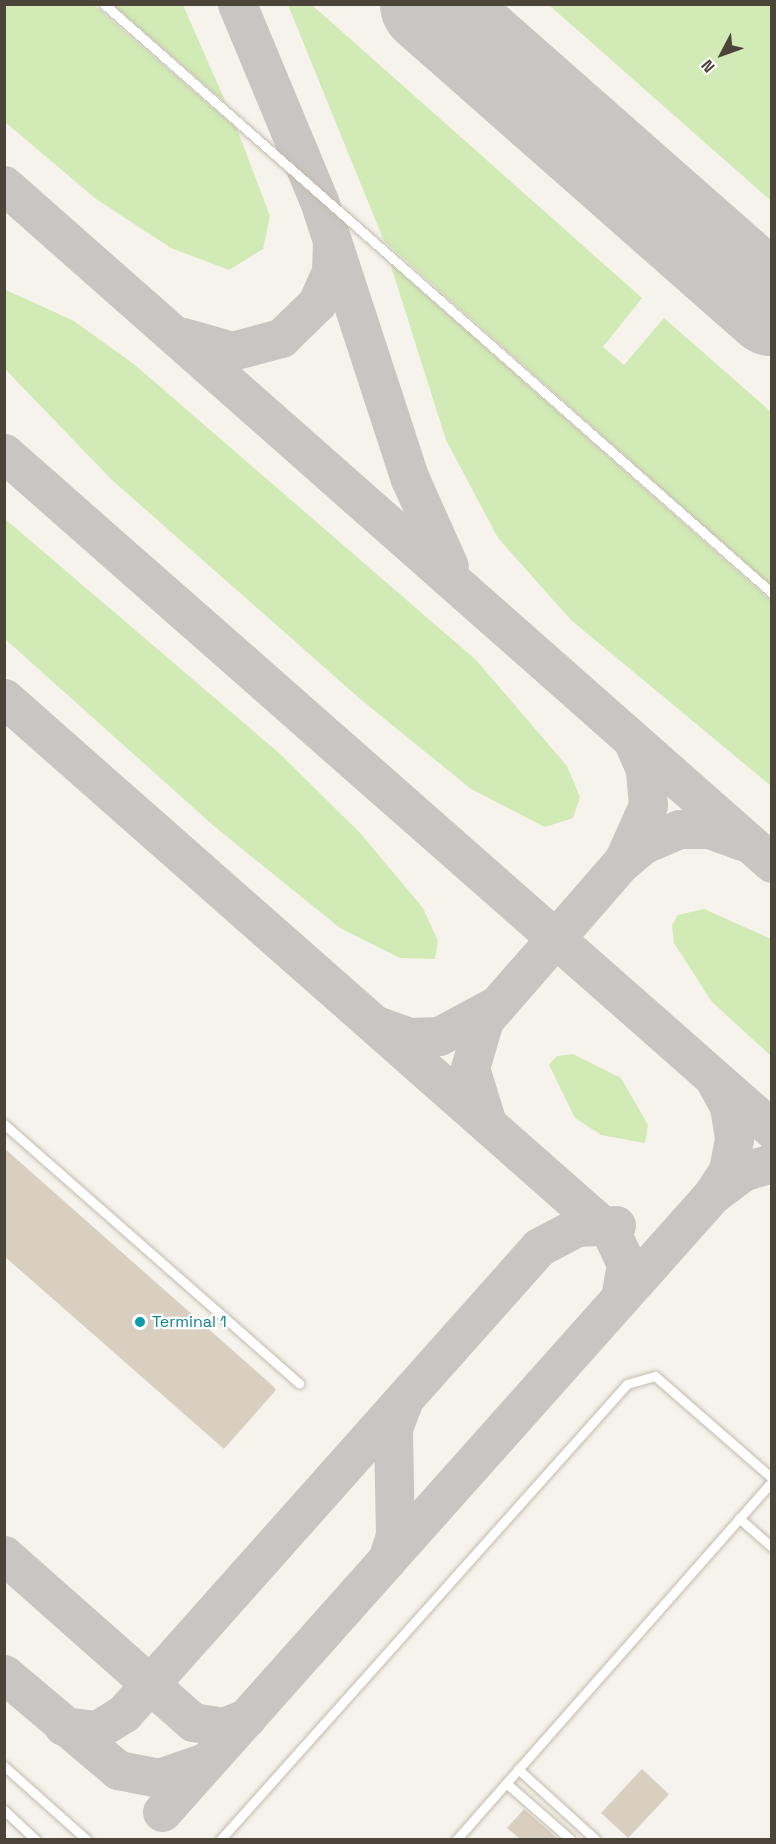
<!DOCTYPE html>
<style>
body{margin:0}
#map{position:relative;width:776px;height:1844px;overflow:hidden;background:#f6f3ec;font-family:"Space Grotesk",sans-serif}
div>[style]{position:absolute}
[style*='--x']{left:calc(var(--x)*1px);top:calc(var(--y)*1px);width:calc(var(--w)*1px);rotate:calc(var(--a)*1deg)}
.green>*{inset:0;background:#d2eab5}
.taxiway>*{height:39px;margin:-19.5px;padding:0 19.5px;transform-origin:19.5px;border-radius:19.5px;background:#c8c6c3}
.runway>*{height:99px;margin:-49.5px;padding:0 49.5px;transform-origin:49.5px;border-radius:49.5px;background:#c8c6c3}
.building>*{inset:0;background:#d8cfc1;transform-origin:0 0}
.roads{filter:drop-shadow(0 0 2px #c2bbae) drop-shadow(0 0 2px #c2bbae)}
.service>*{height:9px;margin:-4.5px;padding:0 4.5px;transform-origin:4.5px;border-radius:4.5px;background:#fff}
.dots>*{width:16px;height:16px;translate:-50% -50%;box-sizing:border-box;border:3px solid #fff;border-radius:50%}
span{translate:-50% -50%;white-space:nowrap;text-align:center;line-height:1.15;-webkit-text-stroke:4.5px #fff;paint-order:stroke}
.culture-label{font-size:16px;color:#0d838f}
.left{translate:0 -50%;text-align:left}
.frame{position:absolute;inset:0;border:6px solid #4b4439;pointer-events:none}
.north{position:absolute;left:692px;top:24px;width:60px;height:60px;-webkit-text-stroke:4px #fff;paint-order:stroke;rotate:229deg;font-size:16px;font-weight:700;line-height:24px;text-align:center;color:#4b4439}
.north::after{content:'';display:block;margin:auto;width:21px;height:27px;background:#4b4439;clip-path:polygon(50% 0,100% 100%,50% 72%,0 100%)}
</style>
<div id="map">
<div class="green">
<i style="clip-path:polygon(4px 5px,94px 5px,237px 129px,270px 216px,263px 249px,229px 270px,171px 248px,96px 199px,5px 122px)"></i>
<i style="clip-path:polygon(113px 5px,183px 5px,226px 103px)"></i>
<i style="clip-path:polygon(288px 5px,312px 5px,642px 298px,603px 347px,624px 365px,664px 318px,771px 412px,771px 586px,384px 241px)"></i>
<i style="clip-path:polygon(549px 5px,771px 5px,771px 201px)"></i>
<i style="clip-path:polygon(390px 263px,771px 601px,771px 786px,571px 620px,498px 538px,446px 440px)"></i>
<i style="clip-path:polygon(6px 290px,74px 321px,135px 365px,476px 660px,567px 766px,580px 797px,573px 818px,545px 827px,471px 789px,359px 698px,112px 480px,5px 369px)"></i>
<i style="clip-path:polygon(4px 518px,279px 753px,361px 834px,423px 908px,438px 941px,435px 959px,400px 958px,340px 928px,215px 827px,5px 639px)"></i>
<i style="clip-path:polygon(704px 909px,771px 939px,771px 1056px,712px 1002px,674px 943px,672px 925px,678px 915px)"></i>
<i style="clip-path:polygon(573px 1054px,621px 1078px,648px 1125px,645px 1143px,601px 1135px,575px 1118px,549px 1065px,557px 1056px)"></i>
</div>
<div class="taxiway">
<i style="--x:237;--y:4;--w:213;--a:67.4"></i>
<i style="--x:319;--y:201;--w:293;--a:71.9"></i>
<i style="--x:410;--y:479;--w:95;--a:65.9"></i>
<i style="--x:4;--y:185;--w:1024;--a:41.44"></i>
<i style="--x:183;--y:337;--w:51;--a:15.9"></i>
<i style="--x:232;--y:351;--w:51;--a:-14.9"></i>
<i style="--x:281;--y:338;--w:50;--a:-44.2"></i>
<i style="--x:317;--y:303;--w:35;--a:-66"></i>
<i style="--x:331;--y:271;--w:28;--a:-88"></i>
<i style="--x:4;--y:453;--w:1023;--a:41.35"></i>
<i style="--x:4;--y:698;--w:811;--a:41.4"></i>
<i style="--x:612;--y:1234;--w:33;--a:65"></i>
<i style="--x:626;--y:1264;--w:35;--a:100"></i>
<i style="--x:624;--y:859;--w:59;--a:-66"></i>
<i style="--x:648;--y:805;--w:36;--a:-95"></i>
<i style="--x:645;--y:769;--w:32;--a:-114"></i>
<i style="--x:379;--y:1026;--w:33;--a:20"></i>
<i style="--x:410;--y:1037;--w:29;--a:-2"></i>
<i style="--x:439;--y:1036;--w:61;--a:-28.2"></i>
<i style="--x:486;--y:1120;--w:54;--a:-107.1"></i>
<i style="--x:470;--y:1068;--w:50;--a:-73.7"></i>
<i style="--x:484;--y:1020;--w:208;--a:-48.9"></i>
<i style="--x:621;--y:863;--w:30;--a:-40"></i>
<i style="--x:644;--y:844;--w:38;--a:-23"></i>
<i style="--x:679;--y:829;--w:30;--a:0"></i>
<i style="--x:709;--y:829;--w:35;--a:20"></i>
<i style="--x:712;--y:1195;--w:30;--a:-57"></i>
<i style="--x:728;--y:1170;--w:33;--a:-79"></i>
<i style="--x:734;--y:1138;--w:32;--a:-99"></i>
<i style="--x:729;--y:1106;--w:26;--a:-119"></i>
<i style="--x:4;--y:1555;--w:252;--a:41.5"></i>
<i style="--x:193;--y:1722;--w:30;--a:9"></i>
<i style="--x:223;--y:1727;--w:25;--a:-21"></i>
<i style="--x:387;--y:1560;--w:25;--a:-72"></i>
<i style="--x:395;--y:1536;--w:108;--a:-91.1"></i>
<i style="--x:393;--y:1428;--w:30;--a:-69"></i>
<i style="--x:4;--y:1674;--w:149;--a:40.1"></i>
<i style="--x:118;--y:1770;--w:42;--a:11"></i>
<i style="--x:159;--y:1778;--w:49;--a:-19.2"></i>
<i style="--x:63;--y:1726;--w:34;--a:7"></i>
<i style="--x:97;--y:1730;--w:32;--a:-32"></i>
<i style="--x:124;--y:1713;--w:624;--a:-48.31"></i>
<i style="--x:539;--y:1247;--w:43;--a:-27.8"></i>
<i style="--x:577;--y:1227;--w:39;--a:-3"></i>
<i style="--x:162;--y:1812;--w:827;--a:-48.29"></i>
<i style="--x:712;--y:1195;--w:38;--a:-37"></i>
<i style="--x:742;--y:1172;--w:31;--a:-17"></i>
</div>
<div class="runway">
<i style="--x:429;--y:4;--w:457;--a:41.4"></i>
</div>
<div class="building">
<i style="clip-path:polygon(4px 1148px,273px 1386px,276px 1390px,224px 1449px,4px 1256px)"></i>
<i style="left:642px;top:1769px;width:37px;height:60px;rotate:43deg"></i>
<i style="clip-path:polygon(524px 1809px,558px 1839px,520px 1839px,507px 1828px)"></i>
</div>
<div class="roads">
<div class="service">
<i style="--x:104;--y:4;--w:891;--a:41.4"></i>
<i style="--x:4;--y:1124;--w:393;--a:41.3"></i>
<i style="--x:739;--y:1518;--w:44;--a:41.3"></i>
<i style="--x:4;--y:1766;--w:111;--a:41.7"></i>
<i style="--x:518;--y:1769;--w:105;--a:42.3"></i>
<i style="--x:506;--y:1783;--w:86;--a:41.2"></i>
<i style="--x:4;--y:1810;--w:44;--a:43.2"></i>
<i style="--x:220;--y:1840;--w:611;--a:-48.25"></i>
<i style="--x:627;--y:1384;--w:29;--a:-16"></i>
<i style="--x:655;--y:1376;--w:155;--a:41.1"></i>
<i style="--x:456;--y:1840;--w:478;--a:-48.6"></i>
</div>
</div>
<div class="dots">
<i style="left:140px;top:1322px;background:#0f9aa8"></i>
</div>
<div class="culture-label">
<span class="left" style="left:152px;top:1322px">Terminal 1</span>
</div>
<div class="frame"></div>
<div class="north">N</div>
</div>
